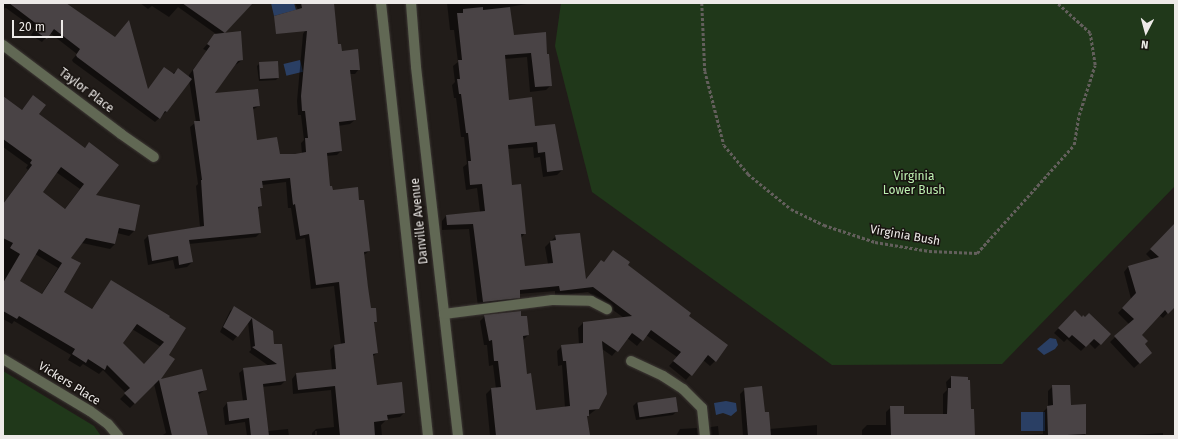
<!DOCTYPE html>
<style>
body{margin:0}
#map{position:relative;width:1178px;height:439px;overflow:hidden;background:#211c19;font-family:"Fira Sans",sans-serif}
div>[style]{position:absolute}
[style*='--x']{left:calc(var(--x)*1px);top:calc(var(--y)*1px);width:calc(var(--w)*1px);rotate:calc(var(--a)*1deg)}
.green>*{inset:0;background:#20381a}
.water>*{inset:0;background:#2a3f64;transform-origin:0 0}
.shadow>*{inset:0;background:#0007}
.building>*{inset:0;background:#494345;transform-origin:0 0}
.path>*{height:2.5px;margin-top:-1.25px;transform-origin:0;background:repeating-linear-gradient(90deg,#635f5c 0 3px,transparent 0 5px)}
.roads{filter:drop-shadow(0 0 1px #3e3936) drop-shadow(0 0 1px #3e3936)}
.minor>*{height:10px;margin:-5px;padding:0 5px;transform-origin:5px;border-radius:5px;background:#616854}
span{translate:-50% -50%;white-space:nowrap;text-align:center;line-height:1.15;-webkit-text-stroke:3px #181310;paint-order:stroke}
.street-label{font-size:12px;color:#edeae8}
.park-label{font-size:12px;color:#bdf1b1}
.frame{position:absolute;inset:0;border:4px solid #edeae8;pointer-events:none}
.north{position:absolute;left:1126px;top:12px;width:40px;height:40px;-webkit-text-stroke:3px #181310;paint-order:stroke;rotate:186deg;font-size:11px;font-weight:700;line-height:16px;text-align:center;color:#edeae8}
.north::after{content:'';display:block;margin:auto;width:14px;height:18px;background:#edeae8;clip-path:polygon(50% 0,100% 100%,50% 72%,0 100%)}
.scale{position:absolute;left:12px;top:20px;width:51px;height:18px;box-sizing:border-box;border:2px solid #edeae8;border-top:0;padding-left:5px;font-size:12px;line-height:14px;white-space:nowrap;color:#edeae8;-webkit-text-stroke:3px #181310;paint-order:stroke}
</style>
<div id="map">
<div class="green">
<i style="clip-path:polygon(561px 3px,1175px 3px,1175px 186px,1002px 364px,832px 365px,592px 192px,555px 46px)"></i>
<i style="clip-path:polygon(3px 371px,94px 426px,101px 436px,3px 436px)"></i>
</div>
<div class="water">
<i style="clip-path:polygon(271px 3px,294px 3px,296px 10px,274px 16px)"></i>
<i style="left:300px;top:60px;width:12px;height:17px;rotate:76deg"></i>
<i style="clip-path:polygon(1050px 338px,1056px 339px,1058px 345px,1055px 349px,1044px 355px,1037px 349px)"></i>
<i style="clip-path:polygon(726px 401px,736px 403px,737px 411px,731px 416px,723px 413px,716px 415px,714px 403px)"></i>
<i style="left:1021px;top:412px;width:24px;height:19px"></i>
</div>
<div class="shadow">
<i style="clip-path:polygon(3px 3px,64px 3px,148px 90px,178px 70px,189px 78px,189px 75px,207px 51px,203px 49px,216px 34px,178px 7px,169px 17px,152px 6px,148px 9px,140px 3px,240px 3px,247px 8px,222px 34px,242px 60px,237px 64px,234px 65px,213px 94px,259px 106px,252px 110px,256px 141px,279px 155px,302px 154px,301px 143px,304px 140px,301px 115px,298px 115px,297px 101px,303px 34px,306px 29px,295px 3px,337px 3px,333px 3px,337px 45px,341px 52px,359px 69px,355px 74px,350px 74px,355px 120px,350px 124px,338px 126px,341px 151px,337px 155px,326px 156px,329px 187px,332px 191px,358px 201px,369px 251px,364px 255px,370px 309px,376px 321px,373px 324px,377px 353px,372px 357px,376px 386px,404px 413px,400px 417px,387px 419px,381px 425px,382px 436px,317px 436px,317px 431px,315px 431px,315px 436px,312px 436px,312px 433px,316px 429px,334px 427px,331px 390px,293px 394px,292px 379px,296px 374px,332px 370px,330px 350px,334px 346px,341px 345px,334px 286px,311px 289px,305px 238px,296px 240px,291px 208px,288px 208px,286px 182px,262px 185px,259px 190px,261px 206px,257px 210px,260px 233px,256px 237px,189px 244px,192px 262px,187px 267px,175px 269px,173px 260px,148px 265px,144px 240px,148px 236px,200px 227px,196px 186px,198px 184px,190px 127px,196px 122px,189px 80px,168px 110px,155px 122px,73px 62px,72px 60px,77px 54px,50px 33px,42px 42px,31px 35px,35px 29px,6px 8px,3px 9px)"></i>
<i style="clip-path:polygon(447px 3px,533px 3px,509px 7px,513px 36px,547px 55px,551px 85px,546px 90px,530px 92px,527px 57px,504px 59px,508px 101px,534px 127px,562px 170px,557px 175px,543px 177px,540px 157px,534px 158px,533px 147px,508px 149px,511px 186px,525px 233px,521px 238px,524px 267px,548px 264px,545px 247px,556px 236px,585px 280px,596px 266px,601px 261px,603px 263px,613px 251px,626px 265px,688px 316px,715px 361px,710px 366px,703px 360px,686px 380px,669px 366px,677px 357px,646px 335px,637px 346px,627px 338px,612px 356px,602px 349px,598px 408px,586px 417px,589px 436px,490px 436px,486px 394px,491px 389px,496px 389px,493px 365px,489px 366px,487px 345px,484px 345px,480px 321px,485px 316px,520px 318px,528px 335px,523px 340px,526px 375px,535px 411px,565px 408px,562px 365px,558px 366px,557px 351px,562px 346px,579px 345px,578px 328px,583px 323px,624px 318px,588px 292px,555px 296px,555px 291px,519px 294px,519px 297px,514px 302px,478px 307px,469px 229px,442px 230px,442px 221px,446px 216px,480px 212px,477px 188px,466px 190px,463px 167px,467px 164px,464px 137px,461px 137px,456px 98px,454px 98px,452px 85px,455px 82px,453px 66px,458px 62px,454px 30px,450px 30px)"></i>
<i style="clip-path:polygon(259px 64px,278px 78px,276px 80px,259px 81px,257px 66px)"></i>
<i style="clip-path:polygon(evenodd,33px 96px,38px 114px,84px 149px,89px 144px,94px 196px,139px 206px,134px 231px,129px 236px,117px 233px,115px 244px,110px 249px,82px 243px,70px 258px,63px 293px,91px 310px,111px 281px,168px 316px,168px 355px,158px 380px,201px 370px,206px 389px,198px 395px,208px 436px,161px 436px,166px 433px,154px 384px,130px 408px,120px 399px,126px 393px,103px 370px,99px 374px,83px 364px,80px 367px,68px 360px,71px 355px,14px 321px,12px 324px,3px 319px,3px 204px,28px 170px,26px 168px,28px 165px,3px 147px,3px 98px,21px 111px,33px 96px,56px 172px,80px 189px,64px 210px,41px 193px,56px 172px,33px 96px,35px 254px,58px 268px,41px 295px,19px 281px,35px 254px,33px 96px,132px 329px,161px 347px,144px 365px,122px 343px,132px 329px)"></i>
<i style="clip-path:polygon(1175px 225px,1175px 305px,1163px 318px,1159px 315px,1141px 335px,1146px 357px,1134px 368px,1110px 342px,1129px 324px,1118px 313px,1131px 299px,1124px 272px,1128px 267px,1152px 260px,1146px 254px)"></i>
<i style="clip-path:polygon(235px 307px,272px 332px,273px 346px,285px 381px,281px 385px,262px 387px,268px 431px,288px 429px,289px 436px,247px 436px,245px 422px,225px 425px,223px 408px,227px 403px,243px 401px,239px 373px,244px 369px,269px 366px,249px 352px,251px 350px,248px 322px,233px 341px,220px 332px,230px 311px)"></i>
<i style="clip-path:polygon(1075px 311px,1082px 318px,1110px 334px,1095px 349px,1089px 343px,1081px 351px,1067px 339px,1064px 342px,1054px 333px)"></i>
<i style="clip-path:polygon(951px 377px,970px 410px,974px 436px,862px 436px,862px 430px,867px 425px,886px 425px,886px 412px,891px 407px,903px 415px,943px 415px,943px 394px,947px 390px,946px 382px)"></i>
<i style="clip-path:polygon(1053px 386px,1070px 406px,1085px 405px,1085px 436px,990px 436px,1043px 434px,1043px 412px,1048px 407px,1048px 391px)"></i>
<i style="clip-path:polygon(745px 389px,764px 413px,769px 429px,817px 425px,817px 436px,743px 436px,740px 394px)"></i>
<i style="clip-path:polygon(637px 402px,677px 411px,673px 415px,636px 420px,633px 406px)"></i>
<i style="clip-path:polygon(718px 426px,719px 436px,706px 436px,706px 431px,711px 427px)"></i>
<i style="clip-path:polygon(697px 428px,698px 436px,676px 436px,680px 429px)"></i>
<i style="clip-path:polygon(1163px 433px,1163px 436px,1175px 436px,1122px 436px)"></i>
</div>
<div class="building">
<i style="clip-path:polygon(9px 3px,66px 3px,115px 37px,129px 20px,148px 89px,164px 67px,174px 74px,178px 68px,192px 79px,167px 112px,165px 111px,160px 119px,77px 57px,76px 55px,80px 49px,54px 29px,47px 39px,34px 30px,38px 25px)"></i>
<i style="clip-path:polygon(182px 3px,253px 3px,225px 33px)"></i>
<i style="clip-path:polygon(301px 3px,334px 3px,338px 44px,341px 44px,342px 51px,358px 49px,360px 70px,350px 70px,356px 120px,339px 122px,342px 151px,327px 153px,330px 186px,332px 186px,333px 190px,358px 187px,359px 200px,364px 200px,370px 251px,364px 252px,368px 287px,371px 308px,376px 308px,377px 322px,374px 322px,378px 353px,373px 354px,377px 385px,402px 382px,405px 413px,387px 415px,388px 420px,374px 422px,375px 436px,340px 436px,335px 386px,298px 390px,296px 373px,336px 369px,334px 345px,345px 343px,339px 282px,316px 285px,309px 234px,300px 236px,295px 204px,293px 205px,290px 178px,262px 181px,263px 188px,260px 188px,262px 206px,258px 207px,261px 233px,189px 240px,193px 262px,179px 265px,178px 256px,152px 261px,148px 235px,204px 226px,201px 180px,202px 180px,194px 121px,200px 121px,193px 70px,210px 46px,207px 44px,214px 34px,241px 31px,243px 60px,238px 61px,215px 93px,258px 89px,260px 106px,253px 107px,257px 140px,277px 137px,280px 154px,295px 154px,306px 152px,305px 138px,308px 138px,305px 111px,302px 111px,301px 96px,307px 31px,276px 34px,274px 16px,302px 8px)"></i>
<i style="clip-path:polygon(483px 7px,483px 10px,510px 7px,514px 35px,546px 32px,547px 54px,549px 54px,552px 86px,535px 87px,531px 53px,505px 55px,509px 100px,532px 97px,535px 126px,555px 124px,563px 170px,547px 172px,545px 152px,538px 153px,537px 142px,508px 145px,512px 185px,521px 184px,526px 234px,521px 234px,525px 266px,553px 263px,550px 241px,556px 240px,555px 235px,580px 233px,586px 279px,601px 260px,604px 262px,613px 250px,630px 262px,628px 265px,691px 313px,689px 316px,728px 345px,716px 362px,708px 355px,692px 376px,673px 361px,681px 352px,651px 330px,643px 341px,632px 333px,618px 352px,602px 341px,607px 394px,599px 409px,589px 410px,589px 416px,587px 416px,590px 435px,496px 436px,491px 388px,501px 387px,498px 361px,494px 361px,492px 340px,489px 341px,484px 315px,521px 311px,521px 316px,527px 316px,529px 335px,523px 336px,527px 374px,531px 373px,536px 410px,570px 406px,566px 361px,563px 361px,561px 345px,583px 343px,583px 322px,632px 316px,593px 287px,560px 291px,559px 286px,520px 290px,520px 298px,483px 302px,473px 224px,447px 225px,446px 215px,485px 211px,482px 184px,470px 185px,468px 161px,471px 161px,468px 133px,466px 133px,461px 94px,459px 94px,457px 79px,460px 79px,458px 60px,462px 60px,457px 13px,463px 13px,463px 9px)"></i>
<i style="left:278px;top:61px;width:17px;height:19px;rotate:87deg"></i>
<i style="clip-path:polygon(evenodd,33px 95px,46px 105px,39px 114px,85px 148px,89px 142px,119px 165px,96px 195px,140px 205px,135px 231px,119px 228px,115px 244px,86px 238px,71px 258px,81px 263px,64px 292px,92px 309px,111px 280px,170px 316px,169px 317px,186px 328px,169px 355px,175px 359px,161px 379px,202px 369px,207px 390px,198px 392px,208px 436px,172px 436px,159px 380px,135px 404px,124px 393px,130px 388px,107px 365px,105px 370px,88px 359px,86px 363px,72px 354px,75px 349px,19px 316px,17px 319px,3px 311px,3px 283px,20px 254px,10px 248px,13px 243px,3px 238px,3px 204px,32px 165px,30px 163px,32px 160px,3px 139px,3px 96px,22px 110px,33px 95px,61px 167px,84px 184px,65px 209px,43px 192px,61px 167px,33px 95px,39px 249px,62px 263px,42px 294px,20px 281px,39px 249px,33px 95px,137px 324px,164px 342px,144px 364px,123px 343px,137px 324px)"></i>
<i style="clip-path:polygon(1175px 223px,1175px 307px,1168px 314px,1165px 310px,1142px 335px,1148px 341px,1145px 344px,1152px 353px,1140px 364px,1114px 336px,1134px 319px,1122px 308px,1136px 293px,1128px 266px,1159px 257px,1150px 249px)"></i>
<i style="clip-path:polygon(234px 306px,273px 331px,274px 344px,282px 344px,286px 381px,263px 384px,269px 436px,251px 436px,249px 418px,229px 421px,227px 402px,247px 400px,243px 368px,277px 364px,252px 347px,255px 346px,252px 318px,238px 337px,223px 327px)"></i>
<i style="clip-path:polygon(1075px 310px,1082px 317px,1083px 315px,1085px 317px,1089px 313px,1111px 334px,1101px 345px,1094px 339px,1086px 347px,1072px 335px,1069px 338px,1058px 328px)"></i>
<i style="clip-path:polygon(951px 376px,968px 377px,968px 380px,970px 380px,971px 409px,974px 409px,975px 436px,891px 436px,890px 406px,904px 406px,904px 414px,947px 414px,948px 388px,951px 388px)"></i>
<i style="clip-path:polygon(1052px 385px,1070px 385px,1071px 405px,1086px 404px,1086px 434px,1048px 436px,1047px 406px,1053px 405px)"></i>
<i style="clip-path:polygon(762px 386px,765px 412px,769px 412px,771px 436px,748px 436px,744px 388px)"></i>
<i style="left:676px;top:397px;width:15px;height:39px;rotate:82deg"></i>
</div>
<div class="path">
<i style="--x:702;--y:3;--w:68;--a:87.5"></i>
<i style="--x:705;--y:71;--w:76;--a:75.6"></i>
<i style="--x:724;--y:145;--w:38;--a:50"></i>
<i style="--x:748;--y:174;--w:55;--a:39.1"></i>
<i style="--x:791;--y:209;--w:37;--a:26"></i>
<i style="--x:824;--y:225;--w:54;--a:18.4"></i>
<i style="--x:875;--y:242;--w:55;--a:9.5"></i>
<i style="--x:929;--y:251;--w:48;--a:2.4"></i>
<i style="--x:977;--y:253;--w:145;--a:-48.1"></i>
<i style="--x:1074;--y:145;--w:30;--a:-81"></i>
<i style="--x:1079;--y:115;--w:52;--a:-72.3"></i>
<i style="--x:1095;--y:65;--w:32;--a:-99"></i>
<i style="--x:1090;--y:33;--w:45;--a:-137.7"></i>
</div>
<div class="roads">
<div class="minor">
<i style="--x:381;--y:3;--w:436;--a:83.8"></i>
<i style="--x:411;--y:3;--w:64;--a:85.5"></i>
<i style="--x:416;--y:67;--w:371;--a:83.5"></i>
<i style="--x:3;--y:45;--w:148;--a:37"></i>
<i style="--x:121;--y:134;--w:40;--a:34.9"></i>
<i style="--x:444;--y:314;--w:109;--a:-7.4"></i>
<i style="--x:552;--y:300;--w:39;--a:1"></i>
<i style="--x:591;--y:301;--w:18;--a:27"></i>
<i style="--x:3;--y:359;--w:101;--a:30.9"></i>
<i style="--x:90;--y:411;--w:22;--a:36"></i>
<i style="--x:108;--y:424;--w:16;--a:50"></i>
<i style="--x:631;--y:361;--w:35;--a:25"></i>
<i style="--x:663;--y:376;--w:24;--a:33"></i>
<i style="--x:683;--y:389;--w:27;--a:45"></i>
<i style="--x:702;--y:408;--w:28;--a:84"></i>
</div>
</div>
<div class="street-label">
<span style="left:86px;top:91px;rotate:37deg">Taylor Place</span>
<span style="left:420px;top:221px;rotate:-96deg">Danville Avenue</span>
<span style="left:905px;top:236px;rotate:10deg">Virginia Bush</span>
<span style="left:69px;top:384px;rotate:32deg">Vickers Place</span>
</div>
<div class="park-label">
<span style="left:914px;top:184px">Virginia<br>Lower Bush</span>
</div>
<div class="frame"></div>
<div class="north">N</div>
<div class="scale">20 m</div>
</div>
